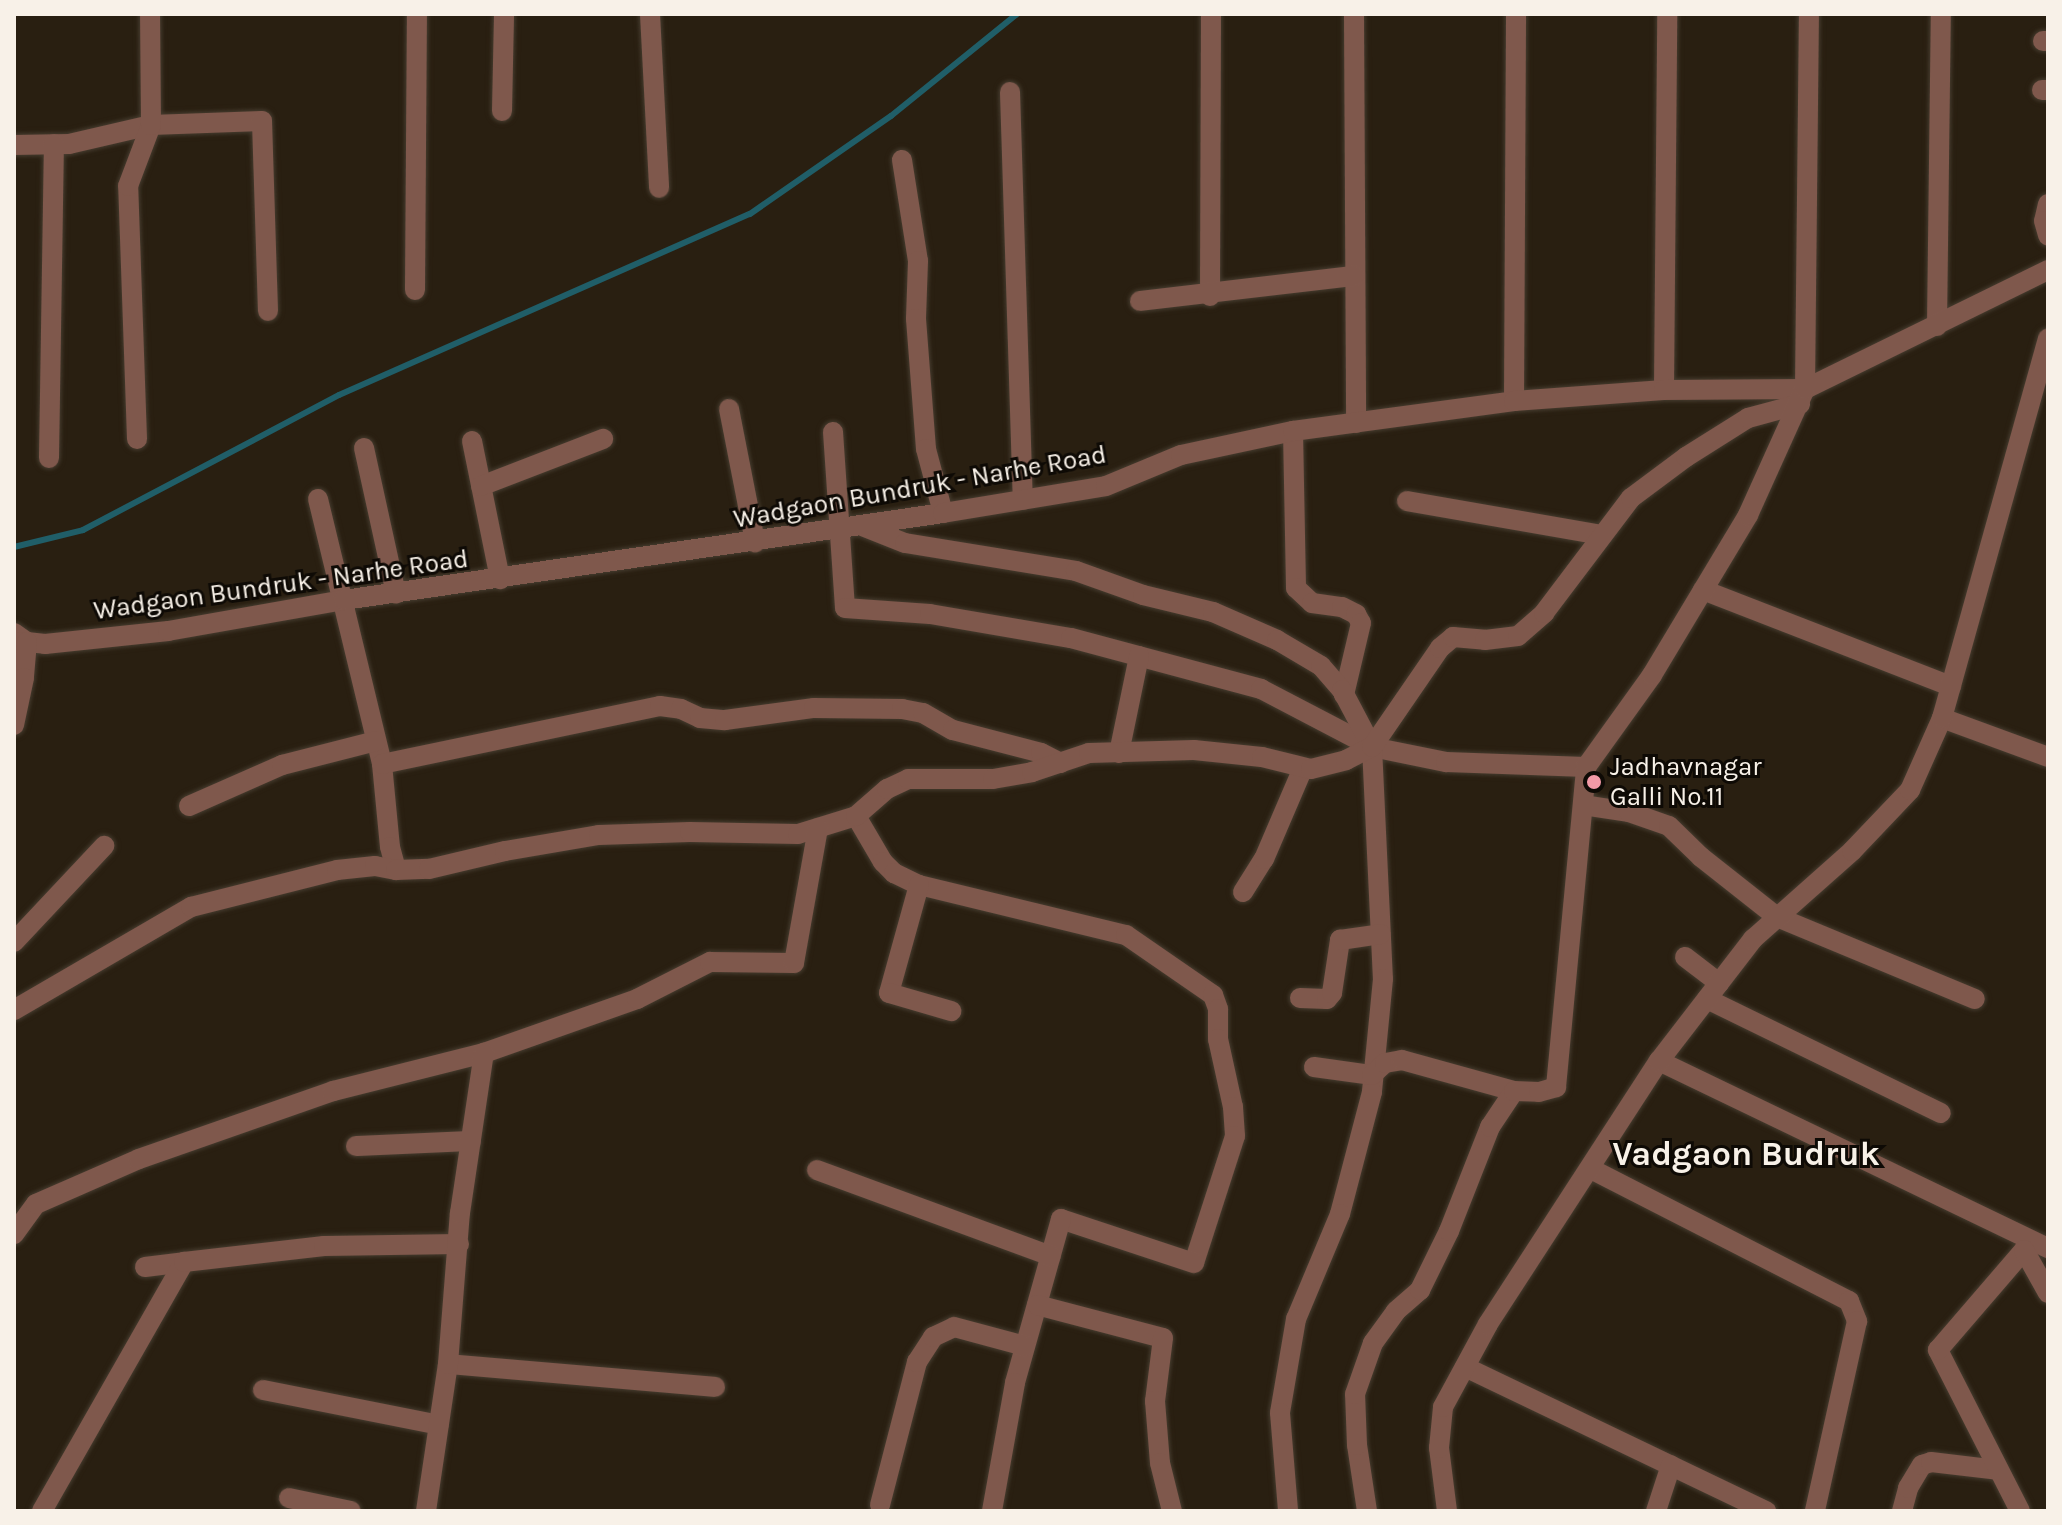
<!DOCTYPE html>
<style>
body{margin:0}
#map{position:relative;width:2062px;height:1525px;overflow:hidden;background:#291f11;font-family:Karla,sans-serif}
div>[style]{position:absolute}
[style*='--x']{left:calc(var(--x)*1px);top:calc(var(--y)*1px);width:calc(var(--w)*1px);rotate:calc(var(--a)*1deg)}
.stream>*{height:6px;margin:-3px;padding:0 3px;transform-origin:3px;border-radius:3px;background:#205e68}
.roads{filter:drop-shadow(0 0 2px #463c2f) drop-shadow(0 0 2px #463c2f)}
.minor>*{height:20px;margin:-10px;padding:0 10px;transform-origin:10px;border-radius:10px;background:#7f584c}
.dots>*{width:22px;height:22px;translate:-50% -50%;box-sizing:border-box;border:4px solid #0e0a05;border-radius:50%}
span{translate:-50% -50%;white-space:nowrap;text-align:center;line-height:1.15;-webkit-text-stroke:6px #0e0a05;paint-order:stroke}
.street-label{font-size:26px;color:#f8f1e8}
.poi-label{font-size:26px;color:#f8f1e8}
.left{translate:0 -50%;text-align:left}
.district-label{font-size:34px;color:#f8f1e8;font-weight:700}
.frame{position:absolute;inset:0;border:16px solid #f8f1e8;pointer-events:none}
</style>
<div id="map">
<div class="stream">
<i style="--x:14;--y:547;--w:71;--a:-13.8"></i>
<i style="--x:83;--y:530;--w:289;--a:-27.8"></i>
<i style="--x:339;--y:395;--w:449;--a:-23.8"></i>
<i style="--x:750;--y:214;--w:172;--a:-34.8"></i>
<i style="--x:891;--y:116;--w:162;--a:-39"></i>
</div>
<div class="roads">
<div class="minor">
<i style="--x:650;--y:14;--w:174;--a:87"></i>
<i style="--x:1354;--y:14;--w:409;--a:89.7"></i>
<i style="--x:2043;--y:41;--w:5;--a:0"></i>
<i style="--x:2042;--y:90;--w:6;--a:0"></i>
<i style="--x:1010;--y:92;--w:408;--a:88.2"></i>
<i style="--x:502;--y:111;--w:97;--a:-88.8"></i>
<i style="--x:14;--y:145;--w:55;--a:-1"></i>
<i style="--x:69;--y:144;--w:84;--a:-13"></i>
<i style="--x:151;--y:125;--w:111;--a:-2.1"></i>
<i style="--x:262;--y:121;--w:190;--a:88.2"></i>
<i style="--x:902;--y:160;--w:102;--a:81"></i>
<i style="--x:918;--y:261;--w:58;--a:92"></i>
<i style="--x:916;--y:319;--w:130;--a:85.6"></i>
<i style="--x:926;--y:449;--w:66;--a:75.1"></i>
<i style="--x:2048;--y:204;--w:17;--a:103"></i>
<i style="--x:2044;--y:221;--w:15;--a:74"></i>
<i style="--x:415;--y:290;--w:276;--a:-89.6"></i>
<i style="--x:1210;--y:296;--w:282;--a:-89.8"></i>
<i style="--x:1140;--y:301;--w:215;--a:-6.7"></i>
<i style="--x:1937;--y:326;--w:312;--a:-89.3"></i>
<i style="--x:1664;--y:390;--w:376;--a:-89.5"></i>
<i style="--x:1514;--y:401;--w:387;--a:-89.7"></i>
<i style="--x:729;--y:409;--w:136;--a:78.9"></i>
<i style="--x:1293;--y:431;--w:157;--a:88.9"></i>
<i style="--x:1296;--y:588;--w:22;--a:43"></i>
<i style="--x:1312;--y:603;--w:30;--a:8"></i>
<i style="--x:1342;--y:607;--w:16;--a:27"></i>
<i style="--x:1356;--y:614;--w:10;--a:61"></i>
<i style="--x:1361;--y:623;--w:74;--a:103.3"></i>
<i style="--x:833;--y:432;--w:176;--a:86.1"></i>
<i style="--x:845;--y:608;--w:85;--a:4"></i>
<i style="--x:930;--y:614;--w:143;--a:9.7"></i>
<i style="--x:1071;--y:638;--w:197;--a:15"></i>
<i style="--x:1261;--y:689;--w:125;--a:27.6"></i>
<i style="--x:1372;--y:747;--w:76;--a:11.5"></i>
<i style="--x:1446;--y:762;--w:140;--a:2"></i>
<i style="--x:137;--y:439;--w:253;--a:-92"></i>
<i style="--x:128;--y:186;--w:65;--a:-69.3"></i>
<i style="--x:151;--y:125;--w:111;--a:-90.5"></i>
<i style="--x:472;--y:441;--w:141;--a:78.5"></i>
<i style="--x:364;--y:448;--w:149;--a:77.6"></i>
<i style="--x:49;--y:458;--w:314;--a:-89.1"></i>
<i style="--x:481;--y:486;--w:131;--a:-21.1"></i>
<i style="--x:318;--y:499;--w:273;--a:76.4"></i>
<i style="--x:382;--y:764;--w:83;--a:84.5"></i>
<i style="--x:390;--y:847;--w:24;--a:75"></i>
<i style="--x:1407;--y:501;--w:197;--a:9.9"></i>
<i style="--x:862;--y:526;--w:46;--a:21.6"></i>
<i style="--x:905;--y:543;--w:173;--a:9.3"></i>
<i style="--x:1076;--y:571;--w:71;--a:19.7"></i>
<i style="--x:1143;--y:595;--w:72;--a:13.7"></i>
<i style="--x:1213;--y:612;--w:70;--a:23.6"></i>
<i style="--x:1277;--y:640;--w:51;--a:30.6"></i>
<i style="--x:1321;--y:666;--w:32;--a:49"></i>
<i style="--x:1342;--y:690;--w:64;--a:62.2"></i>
<i style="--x:1372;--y:747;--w:232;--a:87.3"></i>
<i style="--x:1383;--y:979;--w:114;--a:95.6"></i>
<i style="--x:1372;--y:1092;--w:126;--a:104.7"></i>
<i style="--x:1340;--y:1214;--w:114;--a:112.7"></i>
<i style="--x:1296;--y:1319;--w:95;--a:99.7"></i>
<i style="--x:1280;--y:1413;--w:98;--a:85.3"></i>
<i style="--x:1703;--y:590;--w:266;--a:21.2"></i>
<i style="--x:14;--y:633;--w:16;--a:35"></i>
<i style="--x:27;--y:642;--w:18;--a:6"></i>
<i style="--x:45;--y:644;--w:124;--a:-6"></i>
<i style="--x:168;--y:631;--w:179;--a:-10"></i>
<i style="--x:344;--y:600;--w:605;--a:-8.26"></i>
<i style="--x:943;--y:513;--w:165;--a:-9.4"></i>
<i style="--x:1106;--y:486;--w:81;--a:-22.5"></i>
<i style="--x:1181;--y:455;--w:115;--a:-12.1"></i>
<i style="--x:1293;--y:431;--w:223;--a:-7.7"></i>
<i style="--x:1514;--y:401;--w:150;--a:-4.2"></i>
<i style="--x:1664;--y:390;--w:141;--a:-0.4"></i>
<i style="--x:1805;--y:389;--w:271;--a:-26.1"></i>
<i style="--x:14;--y:643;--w:13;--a:-4"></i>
<i style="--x:27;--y:642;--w:36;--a:95"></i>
<i style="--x:24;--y:678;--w:48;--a:102"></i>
<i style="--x:1942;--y:718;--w:113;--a:20.2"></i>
<i style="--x:1119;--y:753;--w:99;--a:-78.3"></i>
<i style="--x:382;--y:764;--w:284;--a:-11.8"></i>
<i style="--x:660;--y:706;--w:21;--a:8"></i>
<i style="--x:681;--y:709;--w:21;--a:25"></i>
<i style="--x:700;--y:718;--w:25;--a:5"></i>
<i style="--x:725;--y:720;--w:90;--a:-7.7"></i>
<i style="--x:814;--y:708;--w:88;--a:0.7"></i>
<i style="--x:902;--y:709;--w:21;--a:11"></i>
<i style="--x:923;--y:713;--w:34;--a:30"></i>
<i style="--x:953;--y:730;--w:91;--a:14.6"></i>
<i style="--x:1041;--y:753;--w:22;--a:27"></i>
<i style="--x:1583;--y:805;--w:47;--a:8.7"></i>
<i style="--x:1629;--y:812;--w:42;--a:19.3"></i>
<i style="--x:1669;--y:826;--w:45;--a:44.1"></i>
<i style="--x:1701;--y:857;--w:97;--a:38.3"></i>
<i style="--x:1777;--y:917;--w:214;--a:22.5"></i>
<i style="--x:189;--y:806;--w:102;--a:-23.8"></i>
<i style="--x:282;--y:765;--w:97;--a:-14.3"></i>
<i style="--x:856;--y:816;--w:53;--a:59.6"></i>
<i style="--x:883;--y:862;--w:16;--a:45"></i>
<i style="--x:894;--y:873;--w:28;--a:26"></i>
<i style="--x:919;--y:885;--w:213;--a:13.6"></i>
<i style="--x:1126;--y:935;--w:106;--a:34.6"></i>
<i style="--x:1213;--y:995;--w:15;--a:70"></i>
<i style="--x:1218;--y:1009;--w:30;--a:90"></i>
<i style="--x:1218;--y:1039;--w:70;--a:77.6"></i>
<i style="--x:1233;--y:1107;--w:29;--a:86"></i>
<i style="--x:1235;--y:1136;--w:133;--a:107.9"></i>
<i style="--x:1194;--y:1263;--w:140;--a:-161.7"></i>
<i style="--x:1061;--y:1219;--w:170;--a:105.7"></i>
<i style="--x:1015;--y:1383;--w:130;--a:100.2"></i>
<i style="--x:919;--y:885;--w:112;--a:105.5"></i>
<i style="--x:889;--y:993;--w:65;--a:16.2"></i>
<i style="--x:1243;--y:892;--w:39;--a:-58"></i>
<i style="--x:1264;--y:859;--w:99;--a:-66.8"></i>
<i style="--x:14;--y:942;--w:132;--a:-46.8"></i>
<i style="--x:1685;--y:957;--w:43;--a:37.4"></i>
<i style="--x:1300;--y:998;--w:27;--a:2"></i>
<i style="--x:1327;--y:999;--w:8;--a:-50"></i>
<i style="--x:1332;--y:993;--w:54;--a:-81.4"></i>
<i style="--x:1340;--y:940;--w:41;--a:-8.3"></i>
<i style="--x:1707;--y:999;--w:260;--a:26"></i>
<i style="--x:14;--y:1010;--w:205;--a:-30.2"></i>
<i style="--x:191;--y:907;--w:151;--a:-14.2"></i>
<i style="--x:337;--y:870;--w:38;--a:-6"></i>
<i style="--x:375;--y:866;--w:21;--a:11"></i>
<i style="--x:396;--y:870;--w:33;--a:-2"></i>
<i style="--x:429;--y:869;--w:78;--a:-13.3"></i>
<i style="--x:505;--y:851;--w:95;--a:-9.7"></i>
<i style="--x:599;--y:835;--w:91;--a:-1.9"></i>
<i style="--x:690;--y:832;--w:108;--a:1.1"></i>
<i style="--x:798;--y:834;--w:61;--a:-17.2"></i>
<i style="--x:856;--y:816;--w:41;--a:-41.1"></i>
<i style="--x:887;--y:789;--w:23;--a:-25"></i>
<i style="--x:908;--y:779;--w:85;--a:0"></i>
<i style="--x:993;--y:779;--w:40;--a:-10"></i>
<i style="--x:1032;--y:772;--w:60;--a:-18.4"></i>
<i style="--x:1089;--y:753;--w:105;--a:-1.6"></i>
<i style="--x:1194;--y:750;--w:68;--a:5.9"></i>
<i style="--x:1262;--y:757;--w:50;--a:13.8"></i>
<i style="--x:1311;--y:769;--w:36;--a:-14"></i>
<i style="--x:1346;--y:760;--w:29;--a:-27"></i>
<i style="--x:1372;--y:747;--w:120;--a:-55.5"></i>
<i style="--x:1440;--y:648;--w:17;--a:-40"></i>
<i style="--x:1453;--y:637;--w:32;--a:5"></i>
<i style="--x:1485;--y:640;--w:33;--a:-7"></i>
<i style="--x:1518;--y:636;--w:35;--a:-41"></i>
<i style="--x:1544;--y:613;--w:144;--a:-52.9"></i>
<i style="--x:1631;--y:498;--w:69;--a:-36.7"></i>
<i style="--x:1686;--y:457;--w:73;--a:-32.2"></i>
<i style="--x:1748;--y:418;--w:54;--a:-15.1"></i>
<i style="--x:1659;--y:1061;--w:432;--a:25.7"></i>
<i style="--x:1314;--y:1067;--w:59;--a:7.9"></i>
<i style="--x:1372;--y:1075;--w:18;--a:-43"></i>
<i style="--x:1385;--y:1063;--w:17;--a:-10"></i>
<i style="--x:1402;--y:1060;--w:116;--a:15.5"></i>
<i style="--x:356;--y:1146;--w:115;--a:-2.5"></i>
<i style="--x:1591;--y:1169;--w:290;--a:27.1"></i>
<i style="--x:1849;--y:1301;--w:22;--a:68"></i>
<i style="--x:1857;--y:1321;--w:195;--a:102.5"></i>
<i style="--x:817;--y:1170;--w:249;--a:20.2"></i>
<i style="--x:14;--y:1234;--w:37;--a:-54"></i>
<i style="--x:36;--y:1204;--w:112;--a:-23.6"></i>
<i style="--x:139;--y:1159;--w:206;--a:-19.3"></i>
<i style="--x:333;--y:1091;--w:156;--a:-14.1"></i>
<i style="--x:484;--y:1053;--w:162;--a:-19.4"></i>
<i style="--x:637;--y:999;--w:82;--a:-26.9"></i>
<i style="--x:710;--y:962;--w:84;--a:0.7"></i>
<i style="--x:794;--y:963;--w:137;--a:-79.9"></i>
<i style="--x:145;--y:1267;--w:39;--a:-7"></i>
<i style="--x:1037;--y:1305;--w:130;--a:14.7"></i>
<i style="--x:1163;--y:1338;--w:64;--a:97.2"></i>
<i style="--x:1155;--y:1401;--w:62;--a:85.4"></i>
<i style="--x:1160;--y:1463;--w:49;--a:76"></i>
<i style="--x:448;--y:1364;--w:268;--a:4.9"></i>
<i style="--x:1465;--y:1367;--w:334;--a:25.6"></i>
<i style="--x:263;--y:1390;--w:179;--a:11.2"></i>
<i style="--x:289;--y:1498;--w:63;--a:11.8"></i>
<i style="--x:880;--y:1505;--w:148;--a:-75.5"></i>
<i style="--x:917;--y:1362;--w:30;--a:-57"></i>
<i style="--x:933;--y:1337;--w:23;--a:-25"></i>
<i style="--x:954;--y:1327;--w:73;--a:15"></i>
<i style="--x:42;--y:1511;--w:287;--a:-60.3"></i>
<i style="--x:184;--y:1262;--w:141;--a:-6.5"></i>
<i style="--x:324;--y:1246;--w:135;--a:-0.8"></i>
<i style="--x:426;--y:1511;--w:149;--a:-81.5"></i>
<i style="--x:448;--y:1364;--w:151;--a:-85.5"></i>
<i style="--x:460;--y:1213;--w:162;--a:-81.5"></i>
<i style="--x:1367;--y:1511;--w:67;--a:-98.6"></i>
<i style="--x:1357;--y:1445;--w:51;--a:-92.2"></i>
<i style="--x:1355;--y:1394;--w:54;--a:-70.6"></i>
<i style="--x:1373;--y:1343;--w:39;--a:-54"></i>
<i style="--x:1396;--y:1311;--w:32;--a:-41"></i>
<i style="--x:1420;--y:1290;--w:66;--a:-63.8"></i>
<i style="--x:1449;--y:1231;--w:112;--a:-68.5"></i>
<i style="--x:1490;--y:1127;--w:43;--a:-56.3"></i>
<i style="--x:1514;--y:1091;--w:25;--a:2"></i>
<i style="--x:1539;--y:1092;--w:18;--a:-16"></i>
<i style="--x:1556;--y:1087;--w:321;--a:-84.6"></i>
<i style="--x:1586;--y:767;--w:113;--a:-54.3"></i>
<i style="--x:1652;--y:675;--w:187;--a:-59"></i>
<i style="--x:1748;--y:515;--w:138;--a:-65.7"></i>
<i style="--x:1805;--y:389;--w:375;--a:-89.4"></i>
<i style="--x:1447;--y:1511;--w:64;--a:-97.2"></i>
<i style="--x:1439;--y:1448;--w:41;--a:-84.4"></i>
<i style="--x:1443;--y:1407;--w:94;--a:-61.5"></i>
<i style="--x:1488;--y:1324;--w:314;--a:-57"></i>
<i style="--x:1659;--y:1061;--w:154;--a:-52.4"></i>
<i style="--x:1753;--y:939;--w:132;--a:-41.6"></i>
<i style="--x:1852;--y:851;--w:84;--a:-46.4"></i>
<i style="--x:1910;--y:790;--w:79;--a:-66"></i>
<i style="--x:1942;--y:718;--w:394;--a:-74.4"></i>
<i style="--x:1656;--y:1511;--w:48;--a:-71.9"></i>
<i style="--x:1902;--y:1511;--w:24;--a:-75"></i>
<i style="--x:1908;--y:1488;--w:27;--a:-59"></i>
<i style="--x:1922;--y:1465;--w:9;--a:-18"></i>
<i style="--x:1931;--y:1462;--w:67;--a:6.8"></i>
<i style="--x:2020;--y:1511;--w:181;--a:-117"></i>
<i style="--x:1938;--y:1350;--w:132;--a:-49.3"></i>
<i style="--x:2024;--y:1250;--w:49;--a:60.8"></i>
</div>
</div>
<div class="dots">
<i style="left:1594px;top:782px;background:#f39aa7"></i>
</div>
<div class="street-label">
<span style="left:920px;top:487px;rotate:-10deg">Wadgaon Bundruk - Narhe Road</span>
<span style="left:281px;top:585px;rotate:-8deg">Wadgaon Bundruk - Narhe Road</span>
</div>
<div class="poi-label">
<span class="left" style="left:1610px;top:782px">Jadhavnagar<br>Galli No.11</span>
</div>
<div class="district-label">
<span style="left:1746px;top:1155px">Vadgaon Budruk</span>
</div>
<div class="frame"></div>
</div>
